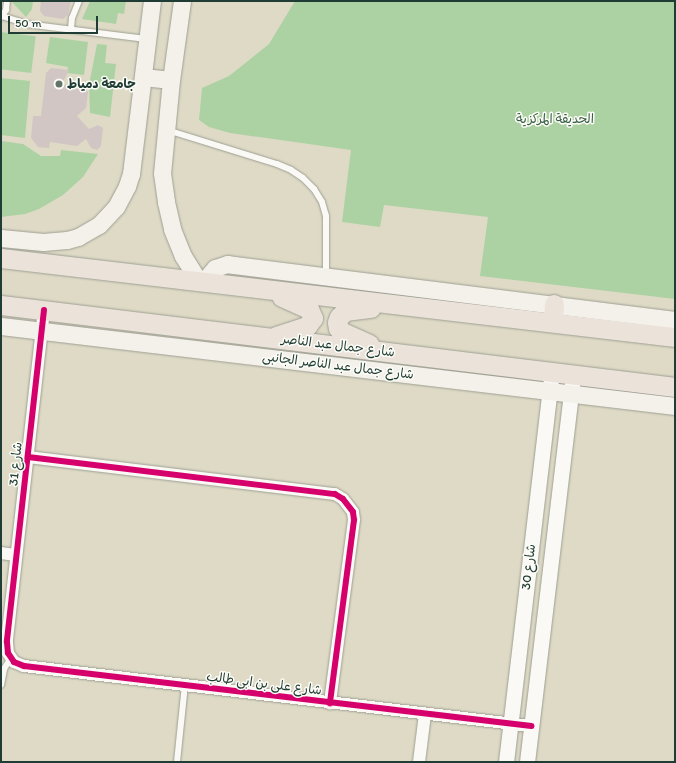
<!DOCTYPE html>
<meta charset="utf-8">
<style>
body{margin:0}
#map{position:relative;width:676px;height:763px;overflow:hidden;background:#dedac6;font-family:Itim,"Playpen Sans Arabic",sans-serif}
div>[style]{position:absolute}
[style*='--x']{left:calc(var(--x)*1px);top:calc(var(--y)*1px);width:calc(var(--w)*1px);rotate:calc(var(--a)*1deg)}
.green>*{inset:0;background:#acd2a3;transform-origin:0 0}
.building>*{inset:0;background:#d2c6c5}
.roads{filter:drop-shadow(0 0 1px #9ea093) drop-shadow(0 0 1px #9ea093)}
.service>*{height:6px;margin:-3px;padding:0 3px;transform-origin:3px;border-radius:3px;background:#faf9f6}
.minor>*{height:12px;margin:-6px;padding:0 6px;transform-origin:6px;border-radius:6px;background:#faf9f6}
.tertiary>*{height:15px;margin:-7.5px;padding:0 7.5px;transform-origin:7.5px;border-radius:7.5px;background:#faf9f6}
.secondary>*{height:17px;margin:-8.5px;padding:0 8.5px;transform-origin:8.5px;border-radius:8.5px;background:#f4f1eb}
.primary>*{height:19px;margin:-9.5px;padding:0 9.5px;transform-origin:9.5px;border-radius:9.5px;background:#ebe3da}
.cycleway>*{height:6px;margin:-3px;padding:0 3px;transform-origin:3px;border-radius:3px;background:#d6006c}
.dots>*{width:11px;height:11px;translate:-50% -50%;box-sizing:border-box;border:2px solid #fdfcf7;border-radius:50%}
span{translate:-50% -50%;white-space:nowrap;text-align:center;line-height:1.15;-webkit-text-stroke:3px #fdfcf7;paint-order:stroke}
.poi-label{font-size:13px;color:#1f3d34;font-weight:700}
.left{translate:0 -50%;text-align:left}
.park-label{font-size:13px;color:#386048}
.street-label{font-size:13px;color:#1f3d34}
.frame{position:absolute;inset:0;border:2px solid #1f3d34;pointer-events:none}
.scale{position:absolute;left:8px;top:16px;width:90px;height:18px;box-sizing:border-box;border:2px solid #1f3d34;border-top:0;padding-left:5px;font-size:12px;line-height:14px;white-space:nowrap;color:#1f3d34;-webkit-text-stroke:3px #fdfcf7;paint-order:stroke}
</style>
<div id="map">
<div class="green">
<i style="clip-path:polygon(11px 1px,33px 1px,32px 9px,26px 17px)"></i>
<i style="clip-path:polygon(90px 1px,126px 1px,124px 14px,118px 13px,116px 24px,82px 19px)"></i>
<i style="clip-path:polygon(295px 1px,675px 1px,675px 299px,480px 276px,488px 217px,384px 205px,380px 227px,342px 222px,351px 150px,230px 133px,209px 127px,199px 120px,202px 88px,229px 76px,269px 44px)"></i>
<i style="left:1px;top:32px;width:35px;height:37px;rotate:7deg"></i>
<i style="clip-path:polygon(50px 37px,88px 42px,84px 75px,67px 73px,68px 67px,46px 63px)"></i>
<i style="clip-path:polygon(97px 44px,107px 45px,105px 63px,116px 64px,110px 117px,90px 113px,89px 85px)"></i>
<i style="clip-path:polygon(1px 78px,30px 81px,25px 138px,1px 135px)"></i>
<i style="clip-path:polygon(1px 141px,23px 144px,41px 156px,60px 156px,61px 150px,98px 154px,83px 177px,63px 195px,39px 209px,25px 214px,1px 217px)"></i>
</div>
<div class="building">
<i style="clip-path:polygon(41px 1px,71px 1px,68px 15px,63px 19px,44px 16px,40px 11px)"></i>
<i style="clip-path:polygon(51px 68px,69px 70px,62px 84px,84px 87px,88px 92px,86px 108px,77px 116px,89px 129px,98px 125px,103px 128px,101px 146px,97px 150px,91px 148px,86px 139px,77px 146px,50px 142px,49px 148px,38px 147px,31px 138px,33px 116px,41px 116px,46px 73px)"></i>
</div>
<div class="roads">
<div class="service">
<i style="--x:2;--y:16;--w:25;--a:18"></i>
<i style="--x:26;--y:24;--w:121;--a:7.1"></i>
<i style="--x:1;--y:17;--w:9;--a:-54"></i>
<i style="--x:6;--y:10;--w:9;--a:-84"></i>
<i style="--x:71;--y:29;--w:11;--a:-85"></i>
<i style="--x:72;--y:18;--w:18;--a:-68"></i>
<i style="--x:167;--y:130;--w:115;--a:17.2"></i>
<i style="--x:277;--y:164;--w:15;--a:23"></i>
<i style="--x:291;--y:170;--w:14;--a:34"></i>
<i style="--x:303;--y:178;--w:16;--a:45"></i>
<i style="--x:314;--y:189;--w:15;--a:58"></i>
<i style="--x:322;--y:202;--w:15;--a:74"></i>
<i style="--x:326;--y:216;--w:59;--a:90"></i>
<i style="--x:1;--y:685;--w:16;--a:-79"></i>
<i style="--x:4;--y:669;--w:13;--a:-58"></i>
<i style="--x:177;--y:762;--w:77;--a:-84.1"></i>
</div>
<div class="minor">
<i style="--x:44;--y:310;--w:334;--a:96.4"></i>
<i style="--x:7;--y:642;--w:11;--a:85"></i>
<i style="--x:8;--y:653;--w:11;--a:56"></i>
<i style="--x:14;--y:662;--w:11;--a:22"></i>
<i style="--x:24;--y:666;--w:511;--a:6.75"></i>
<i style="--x:28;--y:457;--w:309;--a:6.9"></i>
<i style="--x:335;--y:494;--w:9;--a:32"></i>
<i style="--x:343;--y:499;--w:16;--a:52"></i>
<i style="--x:353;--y:512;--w:8;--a:83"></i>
<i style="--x:354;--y:520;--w:185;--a:97.5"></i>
<i style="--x:1;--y:553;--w:15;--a:8"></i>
<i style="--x:419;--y:762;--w:48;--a:-82.9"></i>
</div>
<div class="tertiary">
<i style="--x:506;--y:762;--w:393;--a:-83.3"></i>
<i style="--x:527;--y:762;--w:390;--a:-83.2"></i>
</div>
<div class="secondary">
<i style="--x:182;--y:1;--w:80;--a:97.9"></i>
<i style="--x:171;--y:80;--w:93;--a:95.5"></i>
<i style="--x:162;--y:173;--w:29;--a:82"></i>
<i style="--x:166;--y:202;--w:28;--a:77"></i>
<i style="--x:172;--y:229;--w:29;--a:68"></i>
<i style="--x:183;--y:256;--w:28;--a:58"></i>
<i style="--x:143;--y:77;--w:28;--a:6"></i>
<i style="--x:1;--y:238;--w:42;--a:5.4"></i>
<i style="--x:43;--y:242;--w:24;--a:-5"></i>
<i style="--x:67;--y:240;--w:11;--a:-15"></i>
<i style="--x:78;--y:237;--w:24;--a:-30"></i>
<i style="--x:99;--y:225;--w:25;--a:-47"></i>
<i style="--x:116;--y:207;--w:24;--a:-62"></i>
<i style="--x:127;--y:186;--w:13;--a:-72"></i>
<i style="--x:131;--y:174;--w:174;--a:-83.1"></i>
<i style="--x:204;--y:281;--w:17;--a:-50"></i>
<i style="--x:215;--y:268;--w:13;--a:-18"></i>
<i style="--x:227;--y:264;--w:7;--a:8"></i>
<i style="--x:234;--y:265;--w:444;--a:7.1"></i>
<i style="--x:1;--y:326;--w:679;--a:6.77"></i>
</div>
<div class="primary">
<i style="--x:1;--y:258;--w:679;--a:6.69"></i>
<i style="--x:1;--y:305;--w:679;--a:6.94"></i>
<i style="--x:553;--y:322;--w:18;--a:-87"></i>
<i style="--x:276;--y:336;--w:33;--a:-18"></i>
<i style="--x:307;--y:326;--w:10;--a:-53"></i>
<i style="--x:313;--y:318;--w:10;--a:-114"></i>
<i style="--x:309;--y:309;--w:30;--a:-156"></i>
<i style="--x:369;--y:344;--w:30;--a:-156"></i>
<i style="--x:342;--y:332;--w:6;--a:-135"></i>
<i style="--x:338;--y:328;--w:6;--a:-99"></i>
<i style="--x:337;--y:322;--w:5;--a:-68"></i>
<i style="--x:339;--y:317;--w:8;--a:-45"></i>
<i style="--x:345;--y:311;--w:26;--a:-7"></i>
</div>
</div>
<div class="cycleway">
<i style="--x:44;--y:310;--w:334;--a:96.4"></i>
<i style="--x:7;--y:642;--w:11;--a:85"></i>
<i style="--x:8;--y:653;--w:11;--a:56"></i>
<i style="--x:14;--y:662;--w:11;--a:22"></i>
<i style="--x:24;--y:666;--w:511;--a:6.75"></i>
<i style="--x:28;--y:457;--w:309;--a:6.9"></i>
<i style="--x:335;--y:494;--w:9;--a:32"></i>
<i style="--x:343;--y:499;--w:16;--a:52"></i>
<i style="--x:353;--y:512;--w:8;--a:83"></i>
<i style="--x:354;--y:520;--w:185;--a:97.5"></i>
</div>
<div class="dots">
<i style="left:59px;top:84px;background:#627467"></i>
</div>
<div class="poi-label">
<span class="left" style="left:67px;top:84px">جامعة دمياط</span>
</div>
<div class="park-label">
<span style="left:555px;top:119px">الحديقة المركزية</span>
</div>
<div class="street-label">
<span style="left:338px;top:346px;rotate:7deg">شارع جمال عبد الناصر</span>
<span style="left:338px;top:366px;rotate:7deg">شارع جمال عبد الناصر الجانبى</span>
<span style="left:16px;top:464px;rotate:-84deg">شارع 31</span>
<span style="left:529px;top:567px;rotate:-83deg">شارع 30</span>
<span style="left:264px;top:684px;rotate:7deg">شارع على بن ابى طالب</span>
</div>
<div class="frame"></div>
<div class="scale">50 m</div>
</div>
